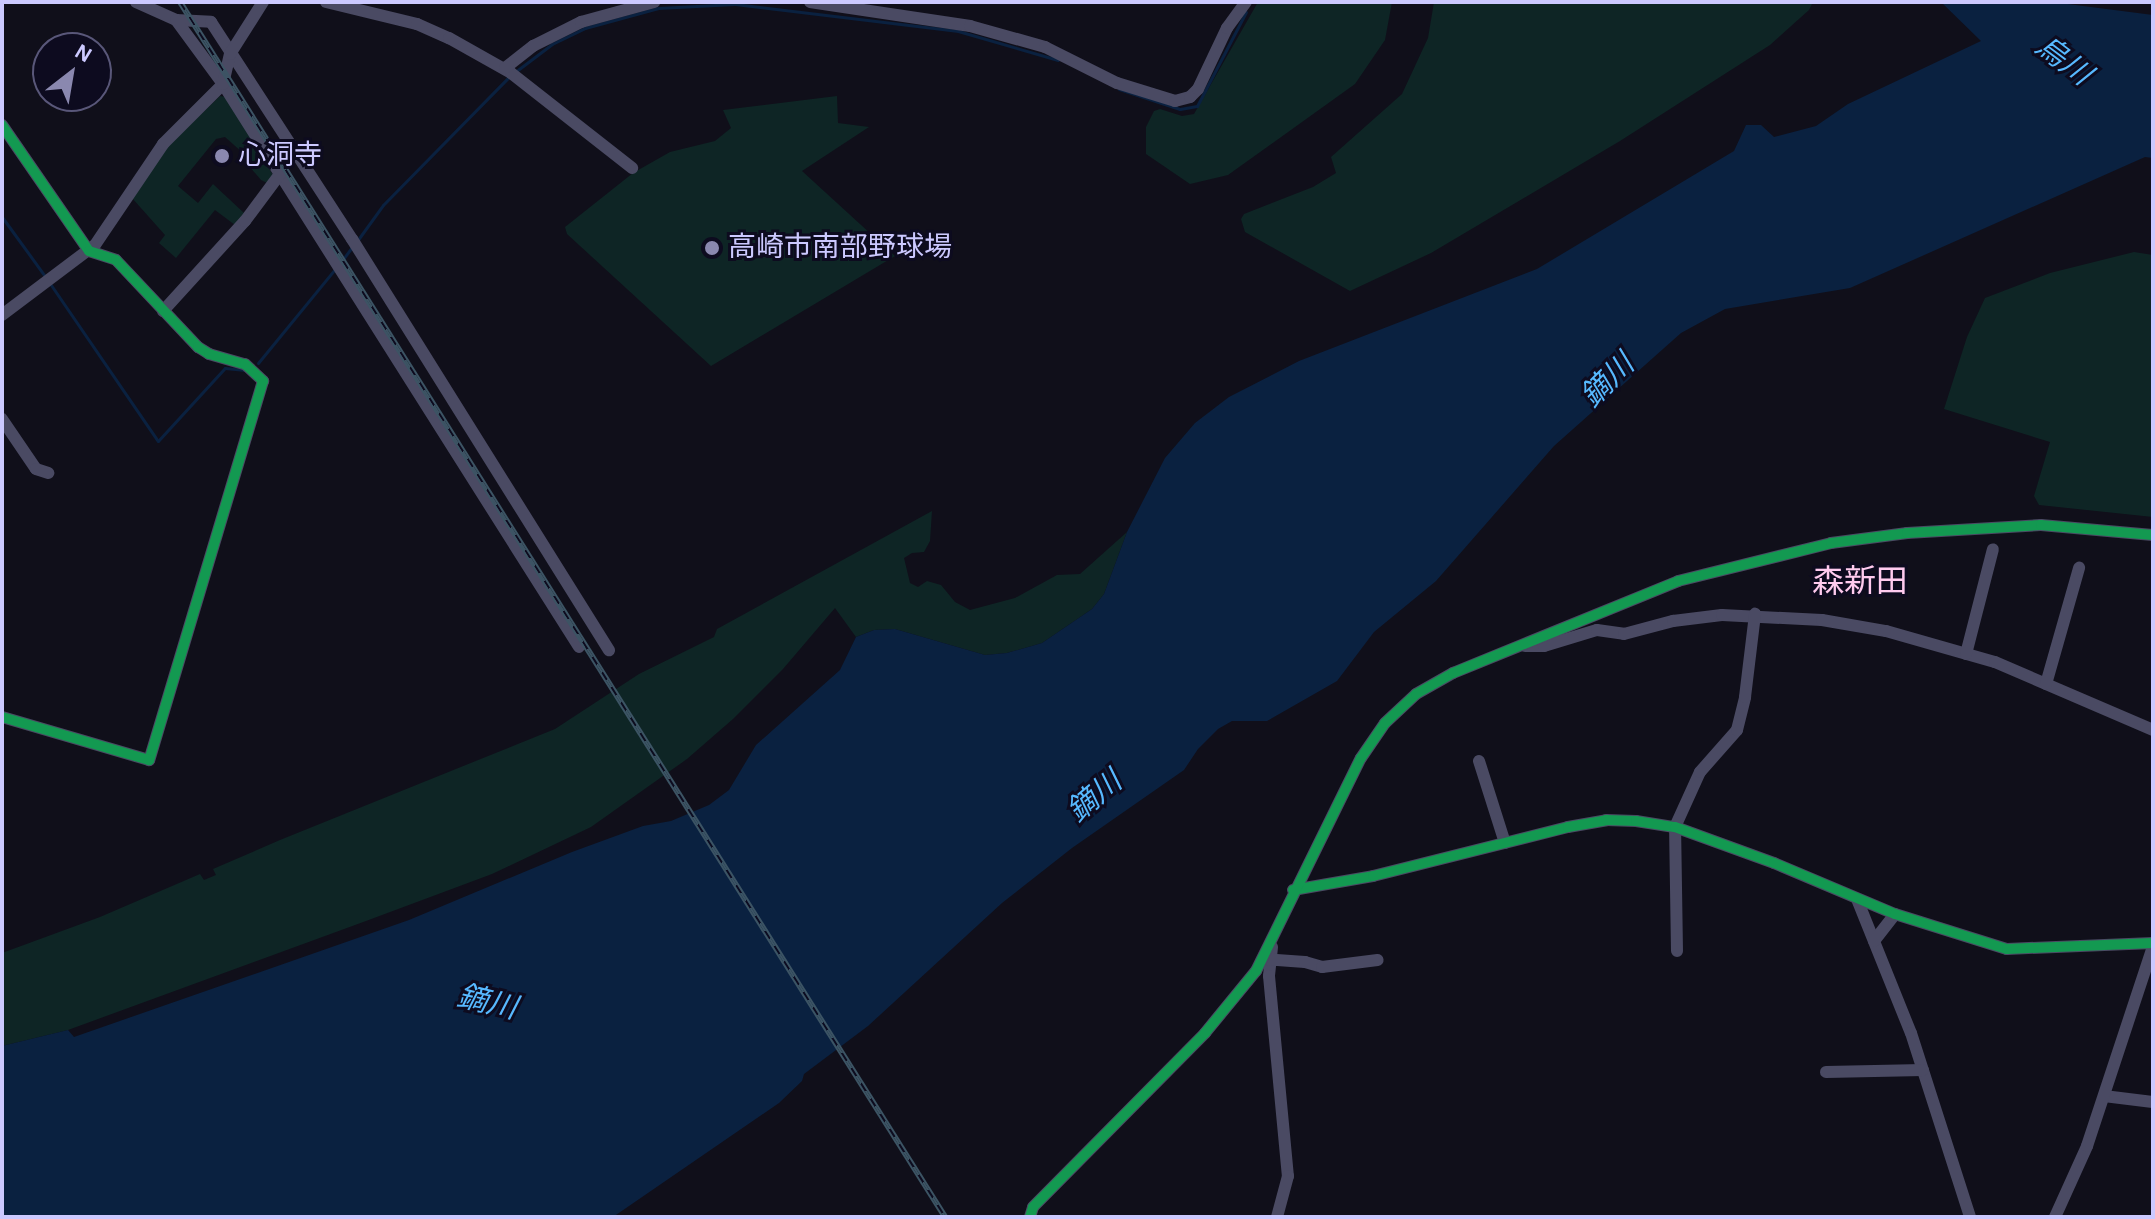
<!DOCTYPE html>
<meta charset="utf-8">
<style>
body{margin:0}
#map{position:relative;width:2155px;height:1219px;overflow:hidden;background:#100f1a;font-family:"Alegreya Sans","Noto Sans JP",sans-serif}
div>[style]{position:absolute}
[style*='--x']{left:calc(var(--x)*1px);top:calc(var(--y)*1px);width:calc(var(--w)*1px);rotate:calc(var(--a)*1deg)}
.green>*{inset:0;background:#0e2525}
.water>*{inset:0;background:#0a2140}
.stream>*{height:3px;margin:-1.5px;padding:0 1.5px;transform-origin:1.5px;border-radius:1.5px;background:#0a2140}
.minor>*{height:12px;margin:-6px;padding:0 6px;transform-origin:6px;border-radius:6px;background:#4a4a63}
.rail>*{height:6px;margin-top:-3px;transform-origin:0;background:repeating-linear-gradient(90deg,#0d0b1f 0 9px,#3c5464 0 18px);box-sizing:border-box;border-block:2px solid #3c5464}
.cycleway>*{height:10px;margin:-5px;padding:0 5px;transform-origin:5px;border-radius:5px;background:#139951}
.dots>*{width:22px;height:22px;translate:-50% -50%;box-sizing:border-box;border:4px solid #0d0b1f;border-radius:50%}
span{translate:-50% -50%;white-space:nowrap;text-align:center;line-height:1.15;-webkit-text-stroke:6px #0d0b1f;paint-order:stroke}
.poi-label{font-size:28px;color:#ccc9ff}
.left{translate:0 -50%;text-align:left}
.water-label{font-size:30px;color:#57b9ff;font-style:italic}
.quarter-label{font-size:32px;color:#ffcbee}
.frame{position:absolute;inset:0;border:4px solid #ccc9ff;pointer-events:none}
.north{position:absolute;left:32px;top:32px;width:80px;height:80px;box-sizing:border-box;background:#0d0b1f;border:2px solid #595779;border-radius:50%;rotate:31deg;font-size:22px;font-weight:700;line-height:32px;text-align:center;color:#ccc9ff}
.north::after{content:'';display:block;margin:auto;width:28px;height:36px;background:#8a88af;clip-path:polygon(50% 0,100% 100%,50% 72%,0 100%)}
</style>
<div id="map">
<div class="green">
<i style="clip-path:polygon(1258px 2px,1392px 2px,1385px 40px,1355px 84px,1228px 175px,1190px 184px,1146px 154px,1146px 127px,1154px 111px,1160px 109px,1182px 116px,1194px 114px)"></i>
<i style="clip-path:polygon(1434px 2px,1813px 2px,1809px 10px,1770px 45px,1620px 141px,1431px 253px,1350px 291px,1245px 232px,1241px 219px,1244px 214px,1313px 187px,1336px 173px,1331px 157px,1402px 94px,1428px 38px)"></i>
<i style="clip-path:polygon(220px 96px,226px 97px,273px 175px,269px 184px,261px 180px,249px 166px,252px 161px,225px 137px,216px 139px,178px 186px,198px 203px,213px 184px,244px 213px,235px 225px,215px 210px,176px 258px,159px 243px,165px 235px,132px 198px,164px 150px)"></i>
<i style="clip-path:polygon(837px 96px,838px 123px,869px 127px,802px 171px,895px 256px,711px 366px,567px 234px,565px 227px,633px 173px,670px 152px,715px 141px,731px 128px,723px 110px)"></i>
<i style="clip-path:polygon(2134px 252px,2153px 255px,2153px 517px,2039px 505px,2034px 496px,2050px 442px,1944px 409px,1967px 337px,1985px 298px,2050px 273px)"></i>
<i style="clip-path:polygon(932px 511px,930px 541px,924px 552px,912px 553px,904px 558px,910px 583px,918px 587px,927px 581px,941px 585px,955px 602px,970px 610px,1015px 598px,1057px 575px,1080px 574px,1127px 532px,1104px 594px,1092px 609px,1042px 643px,1007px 653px,985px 655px,895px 629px,874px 630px,856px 637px,835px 608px,783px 669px,733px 719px,687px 759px,591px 827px,492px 874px,366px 921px,68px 1030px,2px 1046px,2px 953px,100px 917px,200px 874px,204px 880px,216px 875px,213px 869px,280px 840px,555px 729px,639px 674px,714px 637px,717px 629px)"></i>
</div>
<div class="water">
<i style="clip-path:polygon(1941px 2px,2052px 2px,2153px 15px,2153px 158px,2145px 157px,1850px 288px,1725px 309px,1681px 333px,1554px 446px,1436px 581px,1374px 632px,1337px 681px,1267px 721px,1232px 721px,1218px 729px,1198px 749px,1184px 770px,1072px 848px,1002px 903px,868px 1026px,804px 1074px,802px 1081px,779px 1103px,613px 1217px,2px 1217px,2px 1046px,68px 1030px,74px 1037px,409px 920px,572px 852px,643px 826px,671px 821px,709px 805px,729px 790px,756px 745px,840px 670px,856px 637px,874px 630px,895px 629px,985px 655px,1007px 653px,1042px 643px,1092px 609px,1104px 594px,1127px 532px,1165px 458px,1195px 423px,1229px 397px,1299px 361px,1537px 269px,1734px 151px,1746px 125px,1761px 125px,1774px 137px,1816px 126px,1848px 104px,1981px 41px)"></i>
</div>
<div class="stream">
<i style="--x:515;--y:72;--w:46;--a:-37.1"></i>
<i style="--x:552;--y:44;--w:37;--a:-26"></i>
<i style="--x:585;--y:28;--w:76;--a:-15.3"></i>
<i style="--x:658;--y:8;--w:77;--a:-3"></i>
<i style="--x:735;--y:4;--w:225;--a:6.9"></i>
<i style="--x:958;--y:31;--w:104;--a:16.2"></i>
<i style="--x:1119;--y:89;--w:64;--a:18.2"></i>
<i style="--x:1180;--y:109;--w:17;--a:-10"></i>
<i style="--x:1197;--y:106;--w:106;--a:-62.5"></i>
<i style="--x:2;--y:217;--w:77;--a:54"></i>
<i style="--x:357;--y:241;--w:44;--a:-54.2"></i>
<i style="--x:383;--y:205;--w:180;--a:-45.5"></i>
<i style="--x:340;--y:263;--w:20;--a:-53"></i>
<i style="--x:51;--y:285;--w:189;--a:55.6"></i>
<i style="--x:158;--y:441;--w:99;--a:-47.5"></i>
<i style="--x:225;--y:368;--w:18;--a:6"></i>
<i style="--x:258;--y:363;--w:122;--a:-50.7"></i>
</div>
<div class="minor">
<i style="--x:136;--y:2;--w:44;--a:24.2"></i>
<i style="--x:176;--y:20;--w:35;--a:3"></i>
<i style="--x:211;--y:22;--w:259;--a:57"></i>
<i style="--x:352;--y:239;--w:485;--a:58"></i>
<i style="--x:326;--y:2;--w:94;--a:13.6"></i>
<i style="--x:417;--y:24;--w:35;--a:24"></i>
<i style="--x:449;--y:38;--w:71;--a:29.4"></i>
<i style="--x:511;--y:73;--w:154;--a:38.1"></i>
<i style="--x:810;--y:2;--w:162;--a:8.5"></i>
<i style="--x:970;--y:26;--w:78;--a:15.6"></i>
<i style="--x:1045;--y:47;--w:80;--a:26.6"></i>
<i style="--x:1117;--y:83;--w:61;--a:17.2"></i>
<i style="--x:1175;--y:101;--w:16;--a:-15"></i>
<i style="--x:1190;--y:97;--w:11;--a:-45"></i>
<i style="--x:1198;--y:89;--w:68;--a:-64.6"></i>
<i style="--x:1227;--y:28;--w:32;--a:-54"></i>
<i style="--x:176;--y:20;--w:79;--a:53.7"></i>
<i style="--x:223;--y:84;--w:666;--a:57.69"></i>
<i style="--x:505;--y:68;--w:36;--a:-38"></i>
<i style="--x:533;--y:46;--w:54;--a:-26.6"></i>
<i style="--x:581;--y:22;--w:76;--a:-15.3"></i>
<i style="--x:2;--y:125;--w:153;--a:55.4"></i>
<i style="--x:89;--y:251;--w:28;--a:18"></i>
<i style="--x:116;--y:260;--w:120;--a:46.7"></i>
<i style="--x:198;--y:347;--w:13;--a:32"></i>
<i style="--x:209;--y:354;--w:37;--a:16"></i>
<i style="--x:245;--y:364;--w:25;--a:43"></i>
<i style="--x:263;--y:381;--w:396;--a:106.7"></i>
<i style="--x:149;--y:760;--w:153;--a:-163.7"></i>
<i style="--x:163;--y:311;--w:122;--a:-47.7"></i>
<i style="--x:245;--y:221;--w:59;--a:-53.3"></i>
<i style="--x:2;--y:315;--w:116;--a:-37"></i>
<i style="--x:95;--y:245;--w:122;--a:-56"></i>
<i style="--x:163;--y:144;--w:85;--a:-45"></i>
<i style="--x:223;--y:84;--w:31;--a:-77"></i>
<i style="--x:230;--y:54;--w:62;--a:-57.6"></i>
<i style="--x:2;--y:419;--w:60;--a:55.8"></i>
<i style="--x:36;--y:469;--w:13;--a:18"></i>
<i style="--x:1525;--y:646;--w:19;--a:0"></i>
<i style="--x:1544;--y:646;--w:55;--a:-16.8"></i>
<i style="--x:1597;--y:630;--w:27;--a:8"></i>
<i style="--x:1624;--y:634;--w:51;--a:-14.9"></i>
<i style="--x:1673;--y:621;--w:49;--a:-7"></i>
<i style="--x:1722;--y:615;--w:100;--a:2.9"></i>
<i style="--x:1822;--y:620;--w:65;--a:9.8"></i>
<i style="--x:1886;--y:631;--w:113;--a:15.9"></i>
<i style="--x:1995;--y:662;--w:172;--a:23.3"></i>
<i style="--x:1966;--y:654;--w:108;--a:-75.6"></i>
<i style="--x:2046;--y:684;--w:121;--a:-74.1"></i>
<i style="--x:1479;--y:761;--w:86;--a:72.4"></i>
<i style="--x:1293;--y:890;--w:81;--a:-9.9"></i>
<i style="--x:1373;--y:876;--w:201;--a:-14.1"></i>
<i style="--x:1568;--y:827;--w:39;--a:-10"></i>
<i style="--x:1606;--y:820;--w:30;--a:2"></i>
<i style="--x:1636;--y:821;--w:39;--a:9"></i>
<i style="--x:1675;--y:827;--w:105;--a:20"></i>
<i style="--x:1774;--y:863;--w:131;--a:22.9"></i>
<i style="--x:1895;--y:914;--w:117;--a:17.4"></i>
<i style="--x:2007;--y:949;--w:146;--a:-2.4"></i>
<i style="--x:1857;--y:899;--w:144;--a:68.1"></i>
<i style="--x:1911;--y:1033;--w:193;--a:72.2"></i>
<i style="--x:1874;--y:941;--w:34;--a:-52"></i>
<i style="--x:1272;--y:947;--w:29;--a:96"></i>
<i style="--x:1269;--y:976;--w:201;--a:84.6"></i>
<i style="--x:1288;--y:1176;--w:42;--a:105"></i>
<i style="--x:1677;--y:951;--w:124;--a:-90.9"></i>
<i style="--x:1675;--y:827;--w:60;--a:-65.6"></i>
<i style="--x:1700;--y:772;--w:56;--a:-48.6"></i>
<i style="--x:1737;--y:730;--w:34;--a:-76"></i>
<i style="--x:1745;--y:697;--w:84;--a:-83.1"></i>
<i style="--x:1263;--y:959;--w:42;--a:4.1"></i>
<i style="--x:1305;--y:962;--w:18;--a:16"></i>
<i style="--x:1322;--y:967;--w:56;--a:-7.1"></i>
<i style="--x:1826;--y:1072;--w:97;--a:-1.2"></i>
<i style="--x:2104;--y:1096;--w:49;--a:7"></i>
<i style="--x:1030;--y:1217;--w:10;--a:-73"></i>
<i style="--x:1033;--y:1207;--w:245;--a:-45.3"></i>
<i style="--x:1205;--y:1033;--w:80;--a:-50.6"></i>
<i style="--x:1256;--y:971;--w:237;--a:-63.8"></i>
<i style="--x:1361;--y:758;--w:42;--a:-55.6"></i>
<i style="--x:1385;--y:723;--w:42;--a:-43.1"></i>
<i style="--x:1416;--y:694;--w:43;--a:-29.6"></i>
<i style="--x:1453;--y:673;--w:243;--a:-22.2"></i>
<i style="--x:1678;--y:581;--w:158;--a:-13.9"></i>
<i style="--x:1831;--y:543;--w:77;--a:-7.5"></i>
<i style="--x:1907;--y:533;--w:134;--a:-3.4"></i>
<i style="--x:2041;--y:525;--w:112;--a:5.1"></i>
<i style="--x:2055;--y:1217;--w:78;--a:-65.7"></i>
<i style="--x:2087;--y:1146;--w:211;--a:-71.7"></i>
</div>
<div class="rail">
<i style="--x:180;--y:2;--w:1436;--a:57.8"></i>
</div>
<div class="cycleway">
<i style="--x:2;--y:125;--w:153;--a:55.4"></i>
<i style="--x:89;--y:251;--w:28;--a:18"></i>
<i style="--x:116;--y:260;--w:120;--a:46.7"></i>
<i style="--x:198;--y:347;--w:13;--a:32"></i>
<i style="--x:209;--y:354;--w:37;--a:16"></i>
<i style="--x:245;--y:364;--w:25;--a:43"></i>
<i style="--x:263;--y:381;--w:396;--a:106.7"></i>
<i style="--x:149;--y:760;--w:153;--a:-163.7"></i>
<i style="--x:1293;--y:890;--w:81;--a:-9.9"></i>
<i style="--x:1373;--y:876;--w:201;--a:-14.1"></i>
<i style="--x:1568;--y:827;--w:39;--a:-10"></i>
<i style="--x:1606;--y:820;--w:30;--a:2"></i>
<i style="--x:1636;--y:821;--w:39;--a:9"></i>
<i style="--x:1675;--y:827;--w:105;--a:20"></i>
<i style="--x:1774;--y:863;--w:131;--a:22.9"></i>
<i style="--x:1895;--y:914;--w:117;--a:17.4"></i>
<i style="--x:2007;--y:949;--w:146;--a:-2.4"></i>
<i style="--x:1030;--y:1217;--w:10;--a:-73"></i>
<i style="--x:1033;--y:1207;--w:245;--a:-45.3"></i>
<i style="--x:1205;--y:1033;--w:80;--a:-50.6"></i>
<i style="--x:1256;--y:971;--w:237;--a:-63.8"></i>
<i style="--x:1361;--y:758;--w:42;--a:-55.6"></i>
<i style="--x:1385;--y:723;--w:42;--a:-43.1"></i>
<i style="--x:1416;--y:694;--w:43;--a:-29.6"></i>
<i style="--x:1453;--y:673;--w:243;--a:-22.2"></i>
<i style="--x:1678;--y:581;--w:158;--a:-13.9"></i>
<i style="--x:1831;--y:543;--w:77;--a:-7.5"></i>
<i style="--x:1907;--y:533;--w:134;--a:-3.4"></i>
<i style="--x:2041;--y:525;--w:112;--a:5.1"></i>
</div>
<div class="dots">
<i style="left:222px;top:156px;background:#8a88af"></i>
<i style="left:712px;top:248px;background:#8a88af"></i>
</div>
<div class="poi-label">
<span class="left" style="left:238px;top:156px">心洞寺</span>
<span class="left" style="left:728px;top:248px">高崎市南部野球場</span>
</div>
<div class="water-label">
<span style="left:2063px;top:61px;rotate:37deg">烏川</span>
<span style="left:1608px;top:381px;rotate:-45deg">鏑川</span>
<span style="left:1095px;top:797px;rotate:-40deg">鏑川</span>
<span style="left:487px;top:1003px;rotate:13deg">鏑川</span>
</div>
<div class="quarter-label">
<span style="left:1860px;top:582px">森新田</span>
</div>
<div class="frame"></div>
<div class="north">N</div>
</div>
